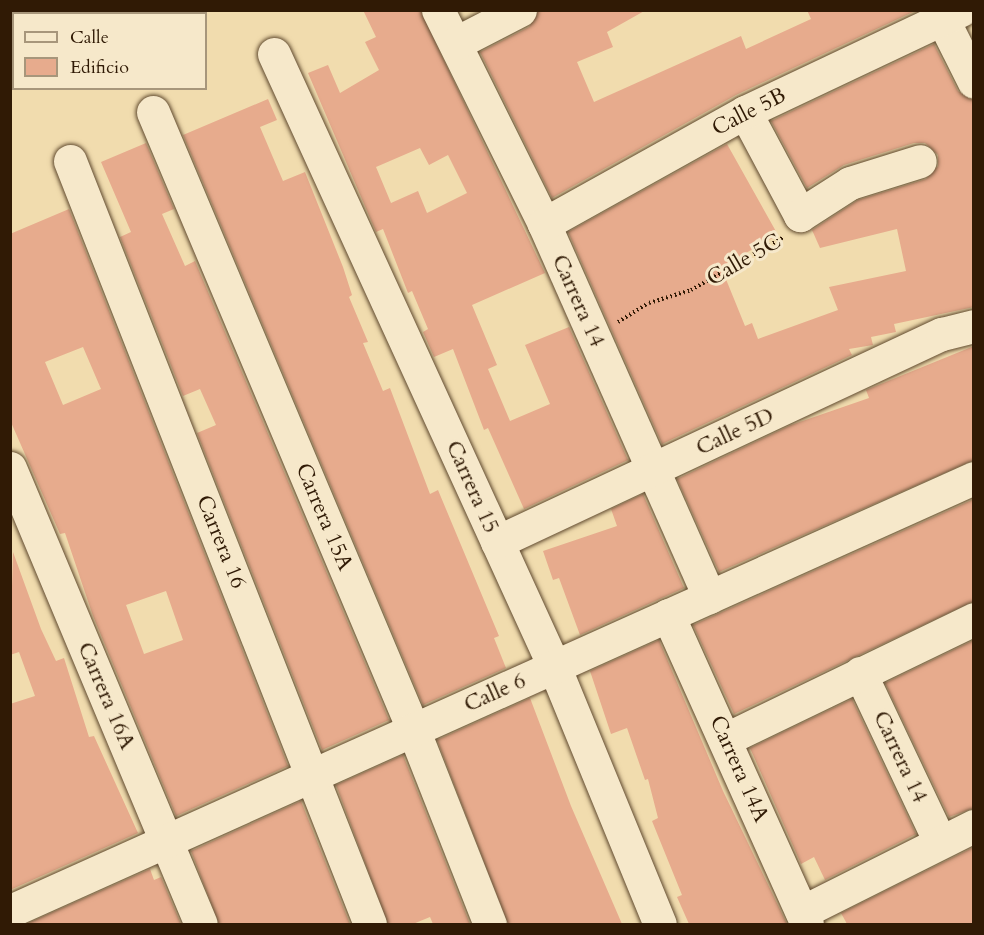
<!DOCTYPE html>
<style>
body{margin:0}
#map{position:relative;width:984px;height:935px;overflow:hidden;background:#f1dcae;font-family:Cardo,serif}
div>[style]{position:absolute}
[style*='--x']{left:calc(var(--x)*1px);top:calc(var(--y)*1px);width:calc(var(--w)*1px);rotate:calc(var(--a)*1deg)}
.stream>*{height:8px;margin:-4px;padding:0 4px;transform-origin:4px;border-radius:4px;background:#9bbcab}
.building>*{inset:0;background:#e7ab8d}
.path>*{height:4px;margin-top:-2px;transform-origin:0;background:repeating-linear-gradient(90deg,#301a05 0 1.5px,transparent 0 4.5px)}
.roads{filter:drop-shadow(0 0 2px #604a2f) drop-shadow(0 0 2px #604a2f)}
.minor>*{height:33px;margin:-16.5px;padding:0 16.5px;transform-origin:16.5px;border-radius:16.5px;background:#f6e8ca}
span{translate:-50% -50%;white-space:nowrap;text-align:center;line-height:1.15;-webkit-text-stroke:6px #f6e8ca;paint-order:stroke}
.street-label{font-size:22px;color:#301a05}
.frame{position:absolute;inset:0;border:12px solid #301a05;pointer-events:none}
.legend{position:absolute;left:12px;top:12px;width:195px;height:78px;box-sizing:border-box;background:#f6e8ca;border:2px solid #a7967b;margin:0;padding:8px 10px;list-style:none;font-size:18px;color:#301a05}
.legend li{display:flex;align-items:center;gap:12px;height:30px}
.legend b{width:30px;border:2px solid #a7967b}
</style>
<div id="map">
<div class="stream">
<i style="--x:67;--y:14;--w:6;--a:-39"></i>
<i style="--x:10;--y:46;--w:4;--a:-27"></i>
</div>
<div class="building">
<i style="clip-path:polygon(evenodd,363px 10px,420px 10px,545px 273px,472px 305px,497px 365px,488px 369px,510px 421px,550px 404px,525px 345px,569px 327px,628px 460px,524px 509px,488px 428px,484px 430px,453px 349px,434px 357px,423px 332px,428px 329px,412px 291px,408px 293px,383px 229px,376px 232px,308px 73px,328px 65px,340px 93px,379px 70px,365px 42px,376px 37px,363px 10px,420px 148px,429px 165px,448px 155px,467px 193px,427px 213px,418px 191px,391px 203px,376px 167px,420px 148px)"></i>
<i style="clip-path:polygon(539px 10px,646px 10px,607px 32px,613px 47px,577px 62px,594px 102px,741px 36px,746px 49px,811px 19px,807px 10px,915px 11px,736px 95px,552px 198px,480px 52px,529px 27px)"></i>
<i style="clip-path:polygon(934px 44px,958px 91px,974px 101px,974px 307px,894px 324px,896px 332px,871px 337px,873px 345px,849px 349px,852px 355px,662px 444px,568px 232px,727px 144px,778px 235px,721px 267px,745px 326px,752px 323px,758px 339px,838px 310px,829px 287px,906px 271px,897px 229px,820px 248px,812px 230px,858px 200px,926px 179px,938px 166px,938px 155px,925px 143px,914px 143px,844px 165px,807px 188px,771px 121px)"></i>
<i style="clip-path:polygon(268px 99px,277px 120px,260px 127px,283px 181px,305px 172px,343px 267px,352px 295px,349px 297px,368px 342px,363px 343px,383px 391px,390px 388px,430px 494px,438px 490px,499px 636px,494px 638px,506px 668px,423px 705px,183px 135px)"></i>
<i style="clip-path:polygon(146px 143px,174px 209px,162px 214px,185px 266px,195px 261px,389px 720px,322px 750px,197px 433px,216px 425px,200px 389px,183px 396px,120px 237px,131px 232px,101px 162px)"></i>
<i style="clip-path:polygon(evenodd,69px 209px,288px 766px,176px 816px,93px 616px,65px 533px,60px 534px,10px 420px,10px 234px,69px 209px,83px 347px,101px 389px,63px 405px,45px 362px,83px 347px,69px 209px,166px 591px,183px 640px,144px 654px,126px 605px,166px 591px)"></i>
<i style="clip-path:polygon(974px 346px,974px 460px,719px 572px,677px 479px,791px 425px,869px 398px,866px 390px)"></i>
<i style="clip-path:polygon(643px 494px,684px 588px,580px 635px,559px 578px,553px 580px,543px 551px,617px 526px,611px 509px)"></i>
<i style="clip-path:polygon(974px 499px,974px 601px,734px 714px,693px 625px)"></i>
<i style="clip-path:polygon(13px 552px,41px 629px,56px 661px,64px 658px,89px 737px,94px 736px,138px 833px,10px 890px,10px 704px,35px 696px,19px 652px,10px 655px)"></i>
<i style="clip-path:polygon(659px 640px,723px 791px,787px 924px,689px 924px,677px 897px,682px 895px,652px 821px,658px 818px,648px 779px,645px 780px,627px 728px,611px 734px,590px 671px)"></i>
<i style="clip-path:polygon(974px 640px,974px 808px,949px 817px,885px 683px)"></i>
<i style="clip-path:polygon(530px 698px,571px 806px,622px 924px,508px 924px,437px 740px)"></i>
<i style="clip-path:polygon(852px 699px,916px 834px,825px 880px,814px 857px,801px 864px,750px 748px)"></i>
<i style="clip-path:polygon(403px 755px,470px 924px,433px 924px,430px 917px,413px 924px,388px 924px,336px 785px)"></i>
<i style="clip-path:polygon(301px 801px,350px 924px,219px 924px,191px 851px)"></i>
<i style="clip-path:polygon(974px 847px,974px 924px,847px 924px,841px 913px)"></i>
<i style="clip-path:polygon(150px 869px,154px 880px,161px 877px,181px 924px,26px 924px)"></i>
</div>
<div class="path">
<i style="--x:618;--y:322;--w:36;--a:-32"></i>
<i style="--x:649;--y:303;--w:44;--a:-17.2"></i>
<i style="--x:691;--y:290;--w:107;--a:-29.7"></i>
</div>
<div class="roads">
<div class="minor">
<i style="--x:438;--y:10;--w:239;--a:63.6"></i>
<i style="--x:544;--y:224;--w:408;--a:66.1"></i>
<i style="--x:938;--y:10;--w:80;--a:63.4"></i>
<i style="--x:456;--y:43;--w:72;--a:-27.3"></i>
<i style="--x:274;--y:54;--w:673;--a:65.42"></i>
<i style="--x:554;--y:666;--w:279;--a:67.7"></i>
<i style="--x:153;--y:112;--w:670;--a:67.15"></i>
<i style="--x:413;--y:729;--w:210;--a:68.5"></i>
<i style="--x:745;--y:112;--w:117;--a:61.9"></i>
<i style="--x:800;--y:215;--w:59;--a:-32.6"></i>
<i style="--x:850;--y:183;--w:73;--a:-17.4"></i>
<i style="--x:70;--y:161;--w:820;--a:68.54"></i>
<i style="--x:544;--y:224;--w:230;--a:-29.1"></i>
<i style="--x:745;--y:112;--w:239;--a:-25.3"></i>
<i style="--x:10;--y:468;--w:494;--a:67.3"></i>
<i style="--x:497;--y:542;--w:491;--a:-25.1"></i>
<i style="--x:942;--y:334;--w:33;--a:-14"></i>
<i style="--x:668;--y:615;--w:339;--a:65.8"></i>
<i style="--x:860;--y:673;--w:187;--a:64.7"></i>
<i style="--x:726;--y:739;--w:276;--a:-25.8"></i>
<i style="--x:17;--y:908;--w:1049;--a:-24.2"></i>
<i style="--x:802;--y:912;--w:192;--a:-26.6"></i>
</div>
</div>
<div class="street-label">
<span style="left:749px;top:112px;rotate:-27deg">Calle 5B</span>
<span style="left:744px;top:260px;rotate:-30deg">Calle 5C</span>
<span style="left:578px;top:301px;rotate:66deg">Carrera 14</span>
<span style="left:735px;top:432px;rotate:-25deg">Calle 5D</span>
<span style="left:472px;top:487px;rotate:66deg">Carrera 15</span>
<span style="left:324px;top:517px;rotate:67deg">Carrera 15A</span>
<span style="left:221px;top:542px;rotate:68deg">Carrera 16</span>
<span style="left:495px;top:693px;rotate:-24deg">Calle 6</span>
<span style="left:106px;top:696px;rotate:67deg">Carrera 16A</span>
<span style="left:900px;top:757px;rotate:65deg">Carrera 14</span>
<span style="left:739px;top:769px;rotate:66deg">Carrera 14A</span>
</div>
<div class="frame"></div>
<ul class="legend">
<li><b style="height:8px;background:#f6e8ca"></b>Calle</li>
<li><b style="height:16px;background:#e7ab8d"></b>Edificio</li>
</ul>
</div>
